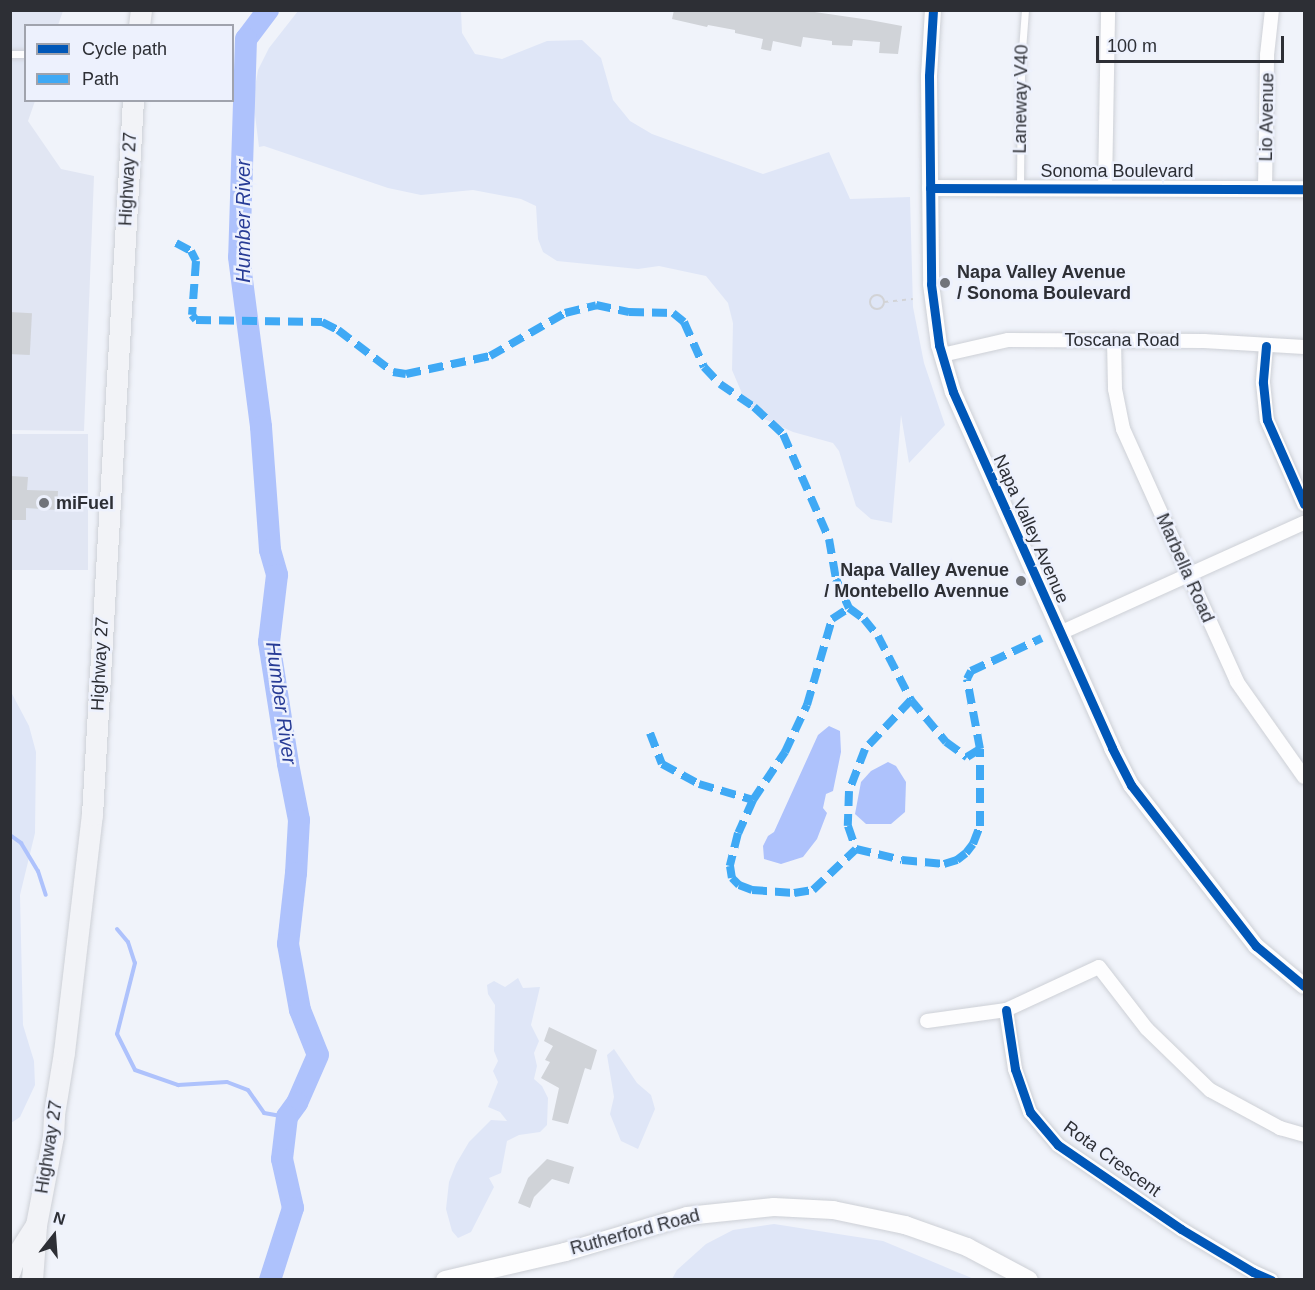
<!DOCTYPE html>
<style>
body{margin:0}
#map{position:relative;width:1315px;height:1290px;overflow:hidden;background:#f0f3fa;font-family:Arial,sans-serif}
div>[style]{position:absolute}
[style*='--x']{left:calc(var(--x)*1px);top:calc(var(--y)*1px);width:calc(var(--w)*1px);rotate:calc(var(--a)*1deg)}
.built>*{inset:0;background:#e1e6f3;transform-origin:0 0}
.green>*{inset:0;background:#dfe6f7}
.water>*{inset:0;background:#aec2fc}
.stream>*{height:4px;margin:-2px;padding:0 2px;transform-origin:2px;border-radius:2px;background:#aec2fc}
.river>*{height:22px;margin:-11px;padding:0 11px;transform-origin:11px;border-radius:11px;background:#aec2fc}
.building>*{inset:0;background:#d0d3d8;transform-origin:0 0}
.path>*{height:2px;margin-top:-1px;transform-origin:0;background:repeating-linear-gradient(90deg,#d2d3d6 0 4.5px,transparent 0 9px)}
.path>.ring{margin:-1px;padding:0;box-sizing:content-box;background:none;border:2px solid #d2d3d6;border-radius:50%}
.roads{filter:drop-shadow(0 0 2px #cdd0d6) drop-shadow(0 0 2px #cdd0d6)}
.service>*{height:7px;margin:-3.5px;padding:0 3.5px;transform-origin:3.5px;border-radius:3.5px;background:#fdfdfe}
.minor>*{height:14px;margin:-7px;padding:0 7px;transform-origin:7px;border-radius:7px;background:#fdfdfe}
.tertiary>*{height:16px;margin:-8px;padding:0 8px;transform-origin:8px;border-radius:8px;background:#fdfdfe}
.secondary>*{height:18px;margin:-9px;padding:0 9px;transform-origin:9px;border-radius:9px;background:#fdfdfe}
.primary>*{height:21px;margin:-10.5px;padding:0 10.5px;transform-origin:10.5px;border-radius:10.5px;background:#f2f3f7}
.quiet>*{height:8px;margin-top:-4px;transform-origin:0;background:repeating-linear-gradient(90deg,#3fa9f5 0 15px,transparent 0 23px)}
.cycleway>*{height:9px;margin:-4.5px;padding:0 4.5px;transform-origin:4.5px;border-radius:4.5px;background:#0057b8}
.dots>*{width:16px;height:16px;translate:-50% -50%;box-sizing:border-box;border:3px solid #edf1fd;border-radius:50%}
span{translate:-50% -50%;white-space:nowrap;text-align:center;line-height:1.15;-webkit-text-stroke:5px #edf1fd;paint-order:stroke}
.street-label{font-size:18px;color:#2d2f35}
.poi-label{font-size:18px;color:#2d2f35;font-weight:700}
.left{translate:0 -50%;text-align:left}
.right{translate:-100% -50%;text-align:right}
.water-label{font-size:20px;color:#283c96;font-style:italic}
.frame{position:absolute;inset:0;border:12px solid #2d2f35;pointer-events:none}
.legend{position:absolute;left:24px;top:24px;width:210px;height:78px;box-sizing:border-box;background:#edf1fd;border:2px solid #a0a3ad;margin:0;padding:8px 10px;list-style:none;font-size:18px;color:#2d2f35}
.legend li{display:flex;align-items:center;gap:12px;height:30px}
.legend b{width:30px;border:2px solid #a0a3ad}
.north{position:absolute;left:24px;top:1206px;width:60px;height:60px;-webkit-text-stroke:4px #edf1fd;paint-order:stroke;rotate:17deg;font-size:16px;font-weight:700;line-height:24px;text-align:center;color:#2d2f35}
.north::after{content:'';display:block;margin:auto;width:21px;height:27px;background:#2d2f35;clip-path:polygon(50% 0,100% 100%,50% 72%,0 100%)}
.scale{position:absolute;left:1096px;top:36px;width:188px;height:27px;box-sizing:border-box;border:3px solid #2d2f35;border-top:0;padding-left:8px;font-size:18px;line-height:21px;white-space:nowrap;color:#2d2f35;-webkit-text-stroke:4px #edf1fd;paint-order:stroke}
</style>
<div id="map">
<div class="built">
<i style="clip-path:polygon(11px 11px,63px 11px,58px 25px,26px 26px,26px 100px,35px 101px,28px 121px,61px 169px,94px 176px,84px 431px,11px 430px)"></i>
<i style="left:88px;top:434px;width:136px;height:77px;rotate:90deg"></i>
</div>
<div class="green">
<i style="clip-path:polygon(298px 11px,461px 11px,462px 33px,475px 54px,502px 59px,547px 41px,582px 40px,601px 58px,613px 100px,630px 121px,652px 134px,763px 174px,829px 152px,850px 199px,910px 197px,913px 307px,924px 363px,945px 425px,909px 463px,901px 415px,892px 523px,871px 519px,856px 506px,839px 451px,833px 443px,793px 432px,762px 418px,747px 405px,732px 370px,733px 323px,728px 303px,706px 276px,659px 266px,638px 269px,557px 261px,543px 252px,538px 239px,536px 206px,521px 199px,473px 190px,421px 195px,388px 188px,264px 146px,259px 147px,253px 99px,258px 70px,269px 48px)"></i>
<i style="clip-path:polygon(10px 690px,29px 726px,36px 752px,35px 833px,20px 895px,23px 1025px,34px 1061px,35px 1085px,20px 1117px,11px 1123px)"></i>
<i style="clip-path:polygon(518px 978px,523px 988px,540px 987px,531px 1025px,539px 1041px,534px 1053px,537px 1066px,534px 1079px,542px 1086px,548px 1098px,547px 1125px,540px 1132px,519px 1135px,507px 1141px,501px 1173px,489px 1178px,494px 1187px,471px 1232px,458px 1238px,452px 1231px,446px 1209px,449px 1182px,456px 1164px,469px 1142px,491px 1120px,507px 1121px,500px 1112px,488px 1107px,498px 1082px,493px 1071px,498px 1061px,494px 1051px,495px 1005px,488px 994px,487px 985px,494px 981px,505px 987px)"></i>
<i style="clip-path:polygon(614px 1049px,637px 1083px,651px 1095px,655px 1109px,638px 1149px,621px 1141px,610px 1114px,614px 1097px,607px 1055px)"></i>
<i style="clip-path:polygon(774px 1224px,883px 1241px,974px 1279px,672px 1279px,677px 1270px,706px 1244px,733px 1230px)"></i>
</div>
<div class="water">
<i style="clip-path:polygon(829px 726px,840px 731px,841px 752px,833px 791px,826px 794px,823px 808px,827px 813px,817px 839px,803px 857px,781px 864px,764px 859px,763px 846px,768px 836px,774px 832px,818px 735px)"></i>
<i style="clip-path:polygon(888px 762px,896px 766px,906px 782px,905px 812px,891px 824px,866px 824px,855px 814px,861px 782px,871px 771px)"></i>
</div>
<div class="stream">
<i style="--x:10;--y:835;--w:14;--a:36"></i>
<i style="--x:21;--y:843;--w:33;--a:59"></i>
<i style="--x:38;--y:871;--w:25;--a:72"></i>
<i style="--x:117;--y:929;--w:17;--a:50"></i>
<i style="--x:128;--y:942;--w:22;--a:72"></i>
<i style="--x:135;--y:963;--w:73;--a:104.2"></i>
<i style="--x:117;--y:1034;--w:40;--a:63.4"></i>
<i style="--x:135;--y:1070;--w:46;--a:19.2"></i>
<i style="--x:178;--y:1085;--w:49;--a:-3.5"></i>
<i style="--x:227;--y:1082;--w:22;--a:21"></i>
<i style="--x:248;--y:1090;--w:28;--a:55"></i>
<i style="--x:264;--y:1113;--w:23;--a:10"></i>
</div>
<div class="river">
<i style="--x:268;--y:10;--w:36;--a:127"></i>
<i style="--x:246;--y:39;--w:218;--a:91.8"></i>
<i style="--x:239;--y:257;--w:171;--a:82.6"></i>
<i style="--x:261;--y:427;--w:123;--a:85.8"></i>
<i style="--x:270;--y:550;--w:26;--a:74"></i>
<i style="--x:277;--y:575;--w:67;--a:96.8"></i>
<i style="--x:269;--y:642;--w:123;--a:81.1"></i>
<i style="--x:288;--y:764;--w:57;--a:78.9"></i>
<i style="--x:299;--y:820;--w:53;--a:93.2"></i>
<i style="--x:296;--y:873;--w:71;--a:96.4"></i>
<i style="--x:288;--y:944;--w:67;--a:79.7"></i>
<i style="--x:300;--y:1010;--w:48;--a:68.2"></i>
<i style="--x:318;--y:1055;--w:52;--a:113.6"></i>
<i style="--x:297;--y:1103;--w:17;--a:126"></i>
<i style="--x:287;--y:1117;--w:42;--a:96.8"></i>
<i style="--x:282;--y:1159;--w:50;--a:77.3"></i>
<i style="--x:293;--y:1208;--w:76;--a:107.7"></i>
</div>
<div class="building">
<i style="clip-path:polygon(674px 10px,801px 10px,870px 20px,902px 26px,898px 54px,879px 53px,880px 42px,853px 40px,852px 46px,832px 45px,832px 41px,803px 37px,801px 47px,773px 41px,771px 51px,761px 49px,763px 39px,735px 33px,735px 30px,708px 25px,707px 27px,672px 19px)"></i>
<i style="left:10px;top:312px;width:22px;height:42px;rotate:3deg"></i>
<i style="clip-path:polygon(10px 476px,28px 477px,27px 490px,58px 491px,57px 510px,26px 508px,26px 520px,10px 520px)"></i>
<i style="clip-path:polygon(549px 1027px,597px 1050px,591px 1070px,585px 1068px,568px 1124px,552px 1120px,559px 1088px,541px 1078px,550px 1062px,545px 1060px,553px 1046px,544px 1041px)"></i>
<i style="clip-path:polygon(547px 1159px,574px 1167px,569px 1184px,552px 1179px,534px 1197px,530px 1208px,518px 1203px,528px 1178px)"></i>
</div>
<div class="path">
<i class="ring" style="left:870px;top:295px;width:12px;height:12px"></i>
<i style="--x:884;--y:302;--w:29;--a:-6"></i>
</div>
<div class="roads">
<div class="service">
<i style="--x:10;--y:54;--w:16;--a:0"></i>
<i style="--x:1020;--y:187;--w:124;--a:-89.5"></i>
<i style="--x:1021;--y:63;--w:53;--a:-85.7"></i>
</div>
<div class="minor">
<i style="--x:1105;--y:188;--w:178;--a:-89"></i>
<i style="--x:1265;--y:188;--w:133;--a:-89.1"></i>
<i style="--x:1267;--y:55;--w:45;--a:-83.7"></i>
<i style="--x:1114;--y:340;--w:49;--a:88.8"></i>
<i style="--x:1115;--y:389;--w:41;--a:78.7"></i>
<i style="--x:1123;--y:429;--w:277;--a:65.7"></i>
<i style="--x:1237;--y:682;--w:116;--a:54.8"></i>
<i style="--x:1266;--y:346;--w:37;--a:95"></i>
<i style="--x:1263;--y:383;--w:37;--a:84"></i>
<i style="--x:1267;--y:420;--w:92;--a:66.2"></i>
<i style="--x:942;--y:355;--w:68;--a:-12.8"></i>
<i style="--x:1008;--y:340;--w:196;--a:0.3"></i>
<i style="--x:1204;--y:341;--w:100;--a:3.4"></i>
<i style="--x:1060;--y:633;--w:268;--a:-24.3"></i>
<i style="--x:1006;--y:1010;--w:60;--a:81.3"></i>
<i style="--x:1015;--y:1069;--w:46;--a:70.8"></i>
<i style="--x:1030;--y:1112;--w:43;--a:49.7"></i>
<i style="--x:1058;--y:1145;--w:149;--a:34.3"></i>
<i style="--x:1181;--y:1229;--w:84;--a:30.8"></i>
<i style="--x:1253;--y:1272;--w:20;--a:24"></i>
<i style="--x:927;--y:1021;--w:80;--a:-7.9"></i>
<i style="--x:1006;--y:1010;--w:102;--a:-24.8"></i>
<i style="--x:1099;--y:967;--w:78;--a:52.3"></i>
<i style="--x:1147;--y:1029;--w:88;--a:44.1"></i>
<i style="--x:1210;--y:1090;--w:80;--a:28.5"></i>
<i style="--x:1280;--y:1128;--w:25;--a:16"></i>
</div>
<div class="tertiary">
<i style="--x:933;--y:10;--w:66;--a:93.5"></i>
<i style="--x:929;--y:76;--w:208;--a:89.4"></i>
<i style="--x:931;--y:284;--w:62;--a:82.5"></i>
<i style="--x:939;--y:345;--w:49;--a:73.4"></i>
<i style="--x:953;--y:392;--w:390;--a:65.9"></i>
<i style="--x:1112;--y:748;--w:42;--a:62.8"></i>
<i style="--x:1131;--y:785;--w:204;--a:52.2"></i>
<i style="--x:1256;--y:946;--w:62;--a:39.8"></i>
<i style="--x:930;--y:188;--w:374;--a:0.2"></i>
</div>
<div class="secondary">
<i style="--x:445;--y:1280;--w:123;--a:-13.1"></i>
<i style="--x:565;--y:1252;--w:127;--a:-16.4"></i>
<i style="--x:687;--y:1216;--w:87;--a:-5.9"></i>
<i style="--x:774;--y:1207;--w:59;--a:2.9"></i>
<i style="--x:833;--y:1210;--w:74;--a:11.8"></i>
<i style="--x:905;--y:1225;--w:66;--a:19.5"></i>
<i style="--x:967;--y:1247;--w:70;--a:28"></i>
</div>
<div class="primary">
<i style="--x:139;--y:26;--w:16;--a:-83"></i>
<i style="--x:10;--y:1271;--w:10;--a:-73"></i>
<i style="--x:13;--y:1261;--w:43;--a:-57.4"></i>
<i style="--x:32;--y:1280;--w:55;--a:-85.8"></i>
<i style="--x:36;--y:1225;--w:91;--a:-79.2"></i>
<i style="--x:53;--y:1136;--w:22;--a:-87"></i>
<i style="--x:54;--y:1114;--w:63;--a:-80.8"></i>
<i style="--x:64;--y:1052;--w:239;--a:-83.3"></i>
<i style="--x:92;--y:815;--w:716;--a:-86.72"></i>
</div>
</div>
<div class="quiet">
<i style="--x:176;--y:243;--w:17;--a:28"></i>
<i style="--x:191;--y:251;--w:11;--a:63"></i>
<i style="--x:196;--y:261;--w:54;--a:94.2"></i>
<i style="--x:192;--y:315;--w:6;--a:51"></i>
<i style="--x:196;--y:320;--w:126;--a:0.9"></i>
<i style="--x:322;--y:322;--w:18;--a:27"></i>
<i style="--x:338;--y:330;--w:69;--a:37.4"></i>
<i style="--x:393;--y:372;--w:13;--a:9"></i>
<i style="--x:406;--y:374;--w:86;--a:-12.1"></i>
<i style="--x:490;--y:356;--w:86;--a:-29.8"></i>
<i style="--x:565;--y:313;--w:32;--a:-14"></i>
<i style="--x:596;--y:305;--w:34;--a:12"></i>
<i style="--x:629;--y:312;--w:44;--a:1.3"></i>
<i style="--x:673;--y:313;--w:14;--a:39"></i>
<i style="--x:684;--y:322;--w:49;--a:66"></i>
<i style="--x:704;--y:367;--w:23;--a:47"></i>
<i style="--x:720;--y:384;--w:41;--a:34.1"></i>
<i style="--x:754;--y:407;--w:40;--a:43"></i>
<i style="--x:783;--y:434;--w:115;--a:66.3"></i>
<i style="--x:829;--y:539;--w:41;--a:80.1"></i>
<i style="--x:836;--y:579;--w:32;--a:66"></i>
<i style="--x:911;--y:700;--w:67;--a:133.2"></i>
<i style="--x:865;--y:749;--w:45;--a:110.9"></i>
<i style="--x:849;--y:791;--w:35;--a:92"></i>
<i style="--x:848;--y:826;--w:24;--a:71"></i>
<i style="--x:856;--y:849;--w:47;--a:13.4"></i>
<i style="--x:902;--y:860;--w:42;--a:5.4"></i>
<i style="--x:944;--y:864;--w:14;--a:-17"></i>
<i style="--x:957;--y:860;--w:11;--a:-38"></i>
<i style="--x:966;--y:853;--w:11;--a:-52"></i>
<i style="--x:973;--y:844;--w:19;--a:-69"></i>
<i style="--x:980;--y:826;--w:77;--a:-90"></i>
<i style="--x:980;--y:749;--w:71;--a:-100.5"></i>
<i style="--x:967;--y:679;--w:9;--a:-63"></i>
<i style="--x:971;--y:671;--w:78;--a:-24.9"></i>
<i style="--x:650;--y:733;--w:33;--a:69"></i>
<i style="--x:662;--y:764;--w:42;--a:28.4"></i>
<i style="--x:699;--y:784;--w:56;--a:16.5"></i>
<i style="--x:753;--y:800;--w:58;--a:-56.3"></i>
<i style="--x:785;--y:752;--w:52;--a:-64.9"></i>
<i style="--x:807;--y:705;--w:90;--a:-73.8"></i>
<i style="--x:832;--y:619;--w:20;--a:-33"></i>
<i style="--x:849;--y:608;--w:19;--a:36"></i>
<i style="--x:864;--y:619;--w:22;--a:51"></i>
<i style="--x:878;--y:636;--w:72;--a:62.7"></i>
<i style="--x:911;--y:700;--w:55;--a:50.2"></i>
<i style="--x:946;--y:742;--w:26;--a:36"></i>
<i style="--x:967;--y:757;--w:15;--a:-32"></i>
<i style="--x:753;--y:800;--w:36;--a:114"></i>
<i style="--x:738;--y:833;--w:34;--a:104"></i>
<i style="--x:730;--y:866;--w:12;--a:81"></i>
<i style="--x:732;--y:878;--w:10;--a:45"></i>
<i style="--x:739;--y:885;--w:14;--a:21"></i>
<i style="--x:752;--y:890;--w:42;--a:4.1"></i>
<i style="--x:794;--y:893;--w:19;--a:-9"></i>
<i style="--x:813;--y:890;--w:59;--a:-43.6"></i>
</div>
<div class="cycleway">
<i style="--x:933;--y:10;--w:66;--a:93.5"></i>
<i style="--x:929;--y:76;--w:208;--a:89.4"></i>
<i style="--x:931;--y:284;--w:62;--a:82.5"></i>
<i style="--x:939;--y:345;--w:49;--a:73.4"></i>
<i style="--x:953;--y:392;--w:390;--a:65.9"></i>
<i style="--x:1112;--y:748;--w:42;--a:62.8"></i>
<i style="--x:1131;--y:785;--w:204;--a:52.2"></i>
<i style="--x:1256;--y:946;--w:62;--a:39.8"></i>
<i style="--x:930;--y:188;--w:374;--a:0.2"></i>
<i style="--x:1266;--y:346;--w:37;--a:95"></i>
<i style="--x:1263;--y:383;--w:37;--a:84"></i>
<i style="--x:1267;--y:420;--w:92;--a:66.2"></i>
<i style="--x:1006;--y:1010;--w:60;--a:81.3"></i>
<i style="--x:1015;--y:1069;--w:46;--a:70.8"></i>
<i style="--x:1030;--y:1112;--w:43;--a:49.7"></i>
<i style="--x:1058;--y:1145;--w:149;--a:34.3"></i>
<i style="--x:1181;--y:1229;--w:84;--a:30.8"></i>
<i style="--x:1253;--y:1272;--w:20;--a:24"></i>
</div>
<div class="dots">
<i style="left:945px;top:283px;background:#71747a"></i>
<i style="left:44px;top:503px;background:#71747a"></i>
<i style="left:1021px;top:581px;background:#71747a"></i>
</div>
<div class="street-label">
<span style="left:1021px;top:99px;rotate:-89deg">Laneway V40</span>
<span style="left:1267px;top:117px;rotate:-89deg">Lio Avenue</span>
<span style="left:1117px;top:171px">Sonoma Boulevard</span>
<span style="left:128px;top:179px;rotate:-87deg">Highway 27</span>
<span style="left:1122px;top:340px">Toscana Road</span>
<span style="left:1031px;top:529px;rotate:66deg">Napa Valley Avenue</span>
<span style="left:1185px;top:568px;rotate:66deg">Marbella Road</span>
<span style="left:100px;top:664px;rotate:-87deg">Highway 27</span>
<span style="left:49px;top:1147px;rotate:-81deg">Highway 27</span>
<span style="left:1112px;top:1159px;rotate:36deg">Rota Crescent</span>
<span style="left:635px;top:1232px;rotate:-15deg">Rutherford Road</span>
</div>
<div class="poi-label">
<span class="left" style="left:957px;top:283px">Napa Valley Avenue<br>/ Sonoma Boulevard</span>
<span class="left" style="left:56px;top:503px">miFuel</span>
<span class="right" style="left:1009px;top:581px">Napa Valley Avenue<br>/ Montebello Avennue</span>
</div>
<div class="water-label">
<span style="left:243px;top:221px;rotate:-90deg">Humber River</span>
<span style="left:281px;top:703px;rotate:82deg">Humber River</span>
</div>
<div class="frame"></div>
<ul class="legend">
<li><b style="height:8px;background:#0057b8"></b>Cycle path</li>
<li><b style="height:8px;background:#3fa9f5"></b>Path</li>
</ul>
<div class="north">N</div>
<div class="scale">100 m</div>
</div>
